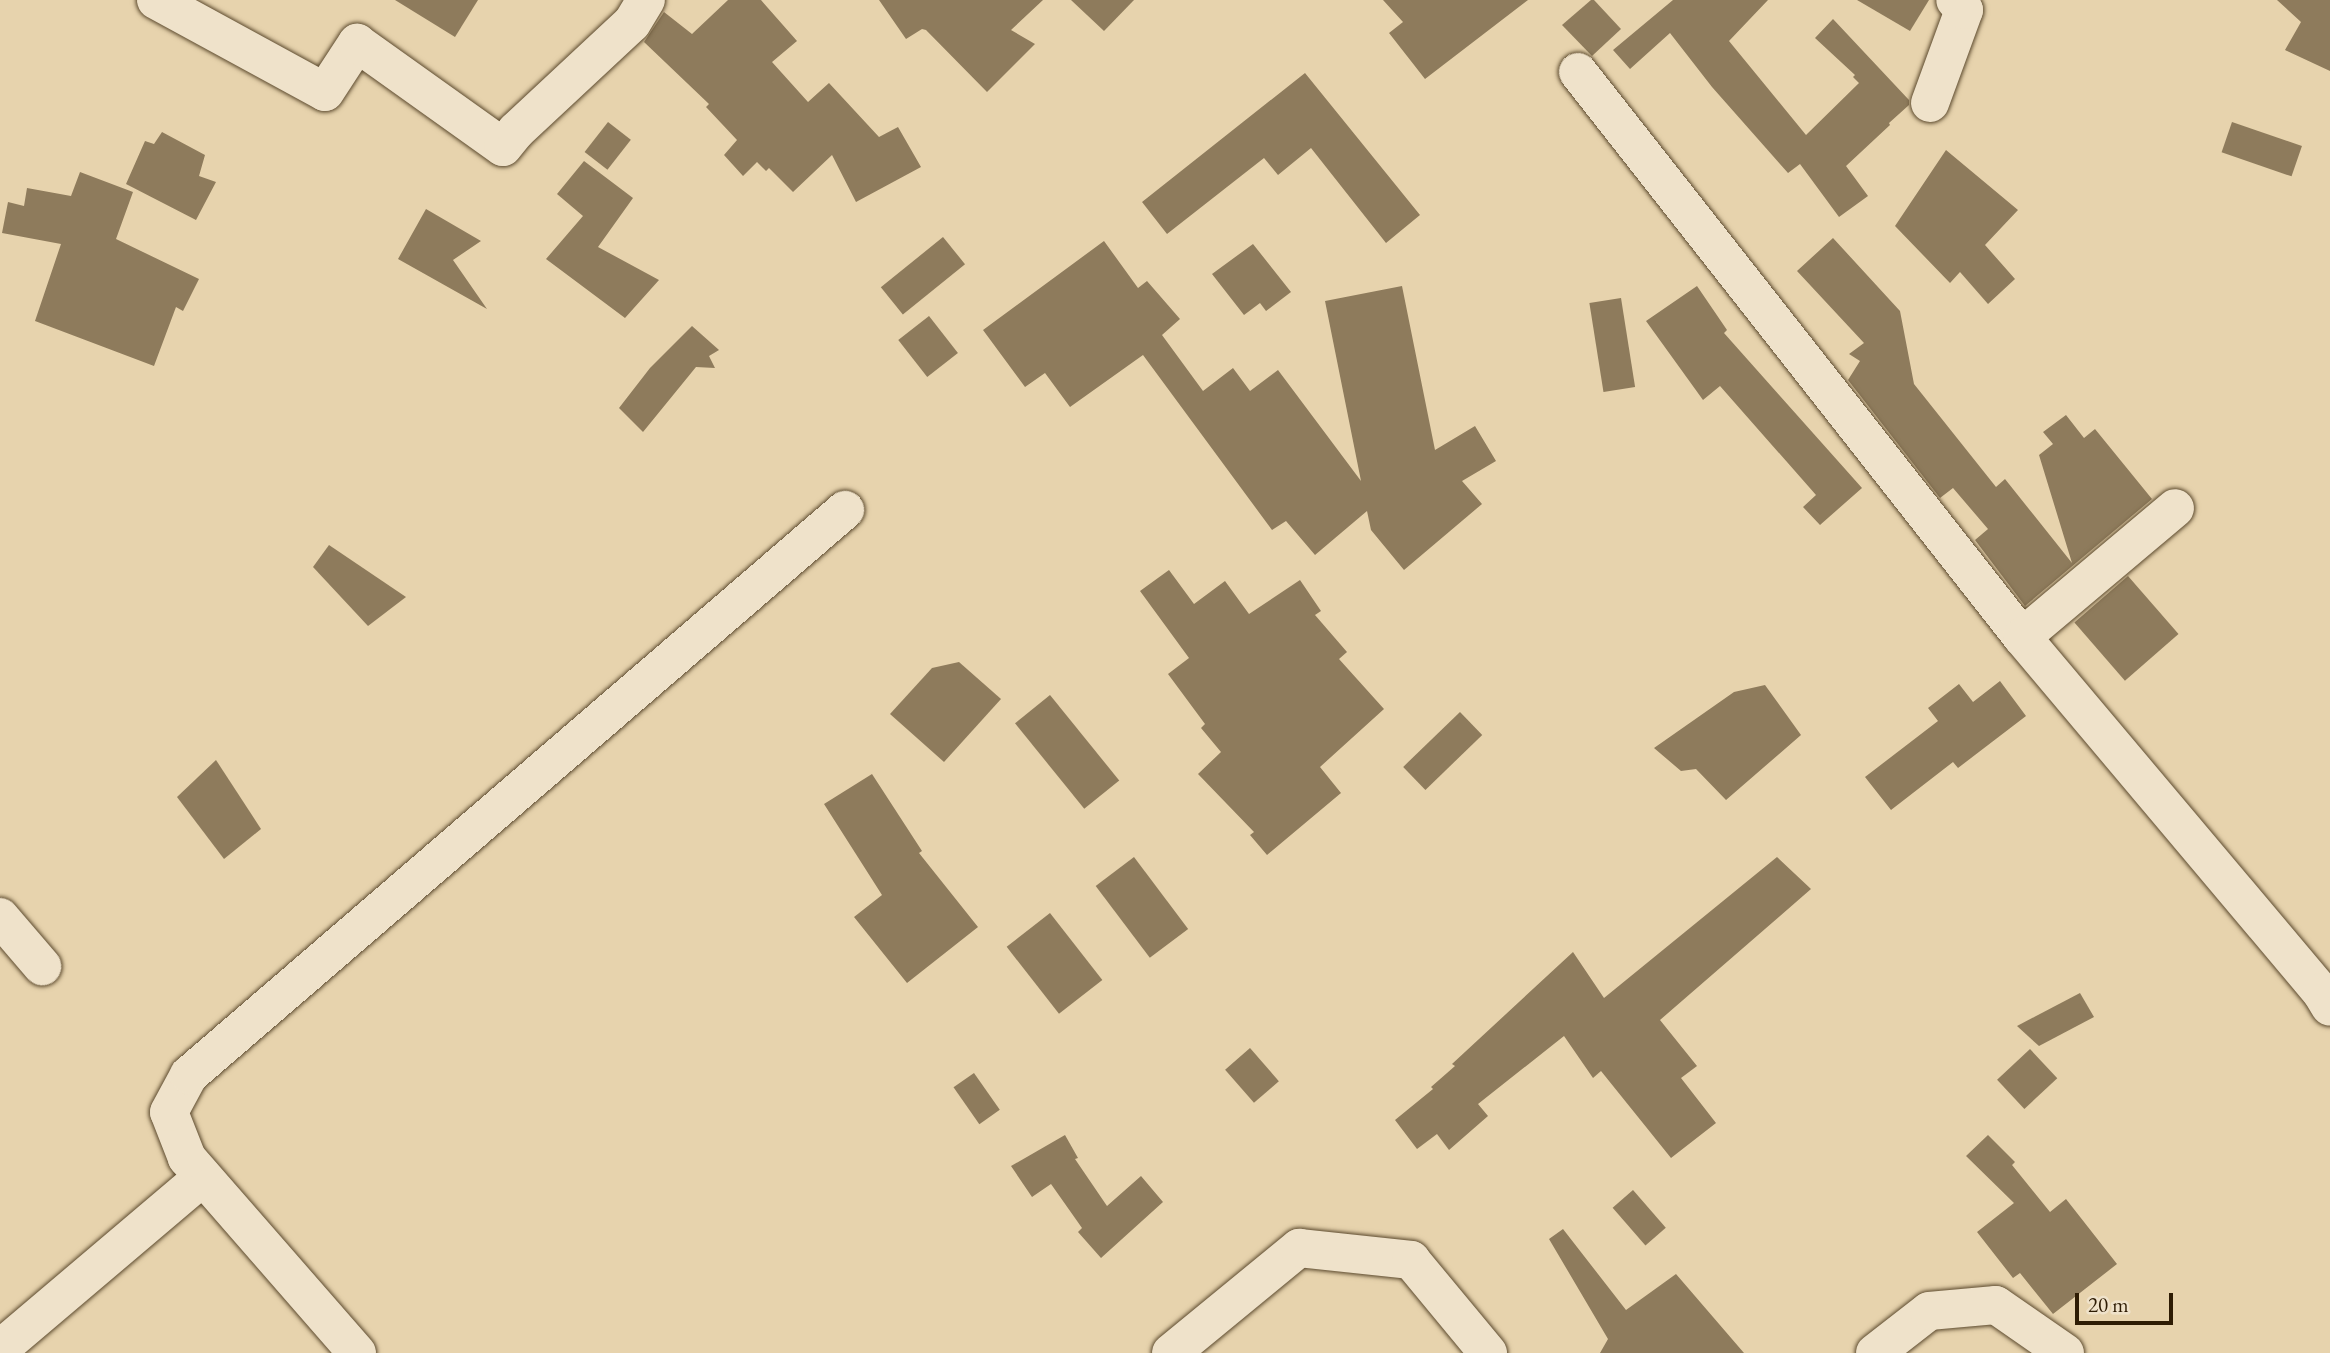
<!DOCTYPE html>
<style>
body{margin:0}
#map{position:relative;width:2330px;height:1353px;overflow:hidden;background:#e7d3ad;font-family:"EB Garamond",serif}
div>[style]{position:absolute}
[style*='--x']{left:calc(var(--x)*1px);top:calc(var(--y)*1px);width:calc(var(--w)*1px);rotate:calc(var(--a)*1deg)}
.building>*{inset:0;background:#8e7b5c;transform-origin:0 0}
.roads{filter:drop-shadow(0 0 2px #5c4a2e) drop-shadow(0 0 2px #5c4a2e)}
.minor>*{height:38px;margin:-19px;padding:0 19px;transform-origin:19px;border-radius:19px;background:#efe2ca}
span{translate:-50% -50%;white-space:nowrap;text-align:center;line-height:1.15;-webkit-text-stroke:5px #efe2ca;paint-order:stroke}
.scale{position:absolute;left:2075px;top:1293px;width:98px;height:32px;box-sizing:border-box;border:4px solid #2e1c04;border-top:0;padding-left:9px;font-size:21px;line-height:24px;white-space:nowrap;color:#2e1c04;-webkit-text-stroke:5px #efe2ca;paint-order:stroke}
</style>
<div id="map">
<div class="building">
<i style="clip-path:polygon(395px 0,478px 0,455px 37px)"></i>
<i style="clip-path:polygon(728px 0,761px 0,797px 41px,772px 62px,808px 102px,829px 83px,879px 137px,898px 127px,921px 167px,856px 202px,832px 155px,793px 192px,769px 168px,766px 171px,757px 162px,743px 176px,724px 155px,737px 140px,706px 107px,709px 104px,644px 42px,664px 12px,692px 34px)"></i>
<i style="clip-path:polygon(879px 0,1043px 0,1011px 30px,1035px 44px,987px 92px,926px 30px,922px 29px,906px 39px)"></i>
<i style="clip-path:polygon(1071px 0,1134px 0,1104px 31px)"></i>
<i style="clip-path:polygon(1383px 0,1528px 0,1425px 79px,1389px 33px,1403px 22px)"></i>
<i style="clip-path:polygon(1591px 0,1594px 0,1621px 29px,1592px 56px,1562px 25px)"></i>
<i style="clip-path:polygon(1673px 0,1768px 0,1729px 41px,1806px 135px,1859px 83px,1853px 77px,1855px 75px,1815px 38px,1833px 19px,1909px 100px,1909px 105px,1889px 123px,1890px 125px,1846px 166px,1868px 196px,1839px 217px,1800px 164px,1788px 173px,1712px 87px,1670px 33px,1630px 69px,1613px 50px)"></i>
<i style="clip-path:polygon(1857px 0,1929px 0,1910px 31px)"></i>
<i style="clip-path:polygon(2277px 0,2330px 0,2330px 71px,2285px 50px,2301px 22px)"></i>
<i style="clip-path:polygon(1305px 73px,1420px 215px,1386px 243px,1311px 148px,1278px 175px,1264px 158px,1167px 234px,1142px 202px)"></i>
<i style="left:608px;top:122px;width:29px;height:38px;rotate:38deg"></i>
<i style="left:2232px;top:122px;width:74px;height:32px;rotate:19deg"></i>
<i style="clip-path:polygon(162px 132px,205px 155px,199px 176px,216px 182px,196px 220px,126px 184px,145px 141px,154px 144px)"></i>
<i style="clip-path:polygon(1946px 150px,2018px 210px,1985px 245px,2015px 279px,1988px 304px,1960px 272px,1950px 283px,1895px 226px)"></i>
<i style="clip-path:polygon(584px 161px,633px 198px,598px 247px,659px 280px,625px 318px,546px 259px,583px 216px,557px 194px)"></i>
<i style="clip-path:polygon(80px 172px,133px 192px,116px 239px,199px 279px,183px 311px,176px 307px,154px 366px,35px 321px,61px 244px,2px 233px,8px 202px,24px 206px,27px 188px,71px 196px)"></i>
<i style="clip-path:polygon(426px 209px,481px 241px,453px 260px,487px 309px,398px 259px)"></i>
<i style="left:943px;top:237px;width:35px;height:80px;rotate:51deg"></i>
<i style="clip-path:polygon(1833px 238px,1900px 311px,1914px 384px,1996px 487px,2005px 479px,2072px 563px,2039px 455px,2053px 444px,2043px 432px,2066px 415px,2084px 438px,2095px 429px,2152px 499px,2025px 606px,1975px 540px,1988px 529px,1953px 488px,1940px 498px,1848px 380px,1860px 361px,1849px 354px,1864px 343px,1797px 271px)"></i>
<i style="clip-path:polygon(1104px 241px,1138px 288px,1147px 281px,1180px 319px,1162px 335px,1203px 391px,1233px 368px,1250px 391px,1278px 370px,1361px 481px,1325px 301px,1402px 286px,1435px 450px,1475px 426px,1496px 461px,1462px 481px,1482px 504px,1404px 570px,1371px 530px,1367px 511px,1315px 555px,1286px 521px,1272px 530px,1143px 355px,1070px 407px,1045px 373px,1025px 387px,983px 330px)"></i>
<i style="clip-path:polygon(1253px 244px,1291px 292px,1266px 311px,1260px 303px,1244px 315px,1212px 274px)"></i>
<i style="clip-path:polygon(1697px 286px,1727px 330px,1724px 333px,1862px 488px,1820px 525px,1803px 507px,1816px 495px,1720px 386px,1703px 400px,1646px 321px)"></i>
<i style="left:1621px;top:298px;width:90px;height:32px;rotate:81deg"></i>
<i style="left:929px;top:316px;width:47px;height:39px;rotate:52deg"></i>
<i style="clip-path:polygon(692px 326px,719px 350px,709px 356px,715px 368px,696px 367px,643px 432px,619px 408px,650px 368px)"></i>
<i style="clip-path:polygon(329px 545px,406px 597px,368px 626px,313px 567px)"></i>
<i style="clip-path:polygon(1169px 570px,1194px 604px,1225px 581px,1249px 614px,1300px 580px,1321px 611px,1315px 615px,1347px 652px,1339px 659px,1384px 709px,1320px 767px,1341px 793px,1267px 855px,1250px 835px,1254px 832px,1198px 774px,1221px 752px,1201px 728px,1205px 724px,1168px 674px,1189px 658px,1140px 591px)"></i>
<i style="left:2128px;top:576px;width:77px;height:71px;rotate:49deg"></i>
<i style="clip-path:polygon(959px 662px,1001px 699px,944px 762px,890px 714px,932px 668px)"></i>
<i style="clip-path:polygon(2000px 681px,2026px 716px,1958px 768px,1953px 762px,1891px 810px,1865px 777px,1938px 721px,1928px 708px,1959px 684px,1973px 702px)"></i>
<i style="clip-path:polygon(1765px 685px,1801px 735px,1726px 800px,1696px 769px,1681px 771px,1654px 748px,1734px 692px)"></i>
<i style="left:1050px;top:695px;width:110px;height:45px;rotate:51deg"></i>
<i style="left:1460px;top:712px;width:32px;height:79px;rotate:46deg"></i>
<i style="clip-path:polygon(216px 760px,261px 829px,224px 859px,177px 797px)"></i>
<i style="clip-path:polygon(872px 774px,922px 851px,919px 853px,978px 927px,907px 983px,854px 917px,882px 895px,824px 804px)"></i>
<i style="left:1134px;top:857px;width:90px;height:48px;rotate:53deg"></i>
<i style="clip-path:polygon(1777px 857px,1811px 889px,1660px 1020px,1697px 1066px,1681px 1078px,1716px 1123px,1671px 1158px,1601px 1071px,1593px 1078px,1564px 1036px,1478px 1104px,1488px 1116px,1449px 1150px,1437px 1134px,1417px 1149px,1395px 1120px,1433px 1089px,1431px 1087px,1455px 1066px,1452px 1064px,1573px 952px,1604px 998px)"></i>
<i style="left:1050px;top:913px;width:85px;height:55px;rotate:52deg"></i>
<i style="clip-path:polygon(2080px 993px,2094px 1017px,2039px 1046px,2017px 1026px)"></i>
<i style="left:1250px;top:1048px;width:44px;height:33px;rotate:49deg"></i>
<i style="left:2030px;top:1049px;width:40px;height:45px;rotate:47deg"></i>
<i style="left:974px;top:1073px;width:45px;height:25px;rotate:55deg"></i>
<i style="clip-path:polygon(1065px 1135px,1078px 1158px,1075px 1159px,1107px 1206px,1141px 1176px,1163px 1202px,1101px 1258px,1078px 1232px,1082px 1228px,1051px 1184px,1032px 1197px,1011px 1166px)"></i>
<i style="clip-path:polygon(1988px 1135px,2015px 1162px,2012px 1165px,2050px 1212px,2066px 1199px,2117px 1264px,2053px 1314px,2020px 1273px,2013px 1278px,1977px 1232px,2014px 1203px,1966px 1156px)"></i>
<i style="left:1633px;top:1190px;width:50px;height:27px;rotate:49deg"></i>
<i style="clip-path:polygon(1563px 1229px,1626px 1310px,1676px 1274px,1744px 1353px,1600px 1353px,1608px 1339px,1549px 1239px)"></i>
</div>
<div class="roads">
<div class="minor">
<i style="--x:156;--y:0;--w:192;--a:28.6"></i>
<i style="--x:325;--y:92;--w:59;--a:-56.9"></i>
<i style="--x:357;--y:43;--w:179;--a:35.5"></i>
<i style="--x:503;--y:147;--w:21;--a:-51"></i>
<i style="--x:516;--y:131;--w:158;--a:-43"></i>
<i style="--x:632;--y:23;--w:27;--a:-59"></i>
<i style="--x:1578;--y:72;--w:719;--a:51.84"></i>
<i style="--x:2022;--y:637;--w:464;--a:49.9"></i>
<i style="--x:2321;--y:992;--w:17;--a:59"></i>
<i style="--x:1930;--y:103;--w:99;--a:-69.9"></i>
<i style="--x:1964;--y:10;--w:13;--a:-132"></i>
<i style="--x:2022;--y:637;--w:200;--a:-40.1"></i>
<i style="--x:0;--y:917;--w:65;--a:49.4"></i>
<i style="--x:0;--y:1349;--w:266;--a:-40.3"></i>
<i style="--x:357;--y:1353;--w:259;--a:-131.1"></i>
<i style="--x:187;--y:1158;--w:49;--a:-111.4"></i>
<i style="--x:169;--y:1112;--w:42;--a:-61.6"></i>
<i style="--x:189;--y:1075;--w:866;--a:-40.74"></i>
<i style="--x:1171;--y:1353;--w:166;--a:-39.4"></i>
<i style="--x:1299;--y:1248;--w:113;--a:6.1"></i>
<i style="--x:1411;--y:1260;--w:121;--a:50.4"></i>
<i style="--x:1875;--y:1353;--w:68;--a:-37.9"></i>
<i style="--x:1929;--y:1311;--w:67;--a:-5.1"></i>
<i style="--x:1996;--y:1305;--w:84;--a:34.8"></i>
</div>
</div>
<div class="scale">20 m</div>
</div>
